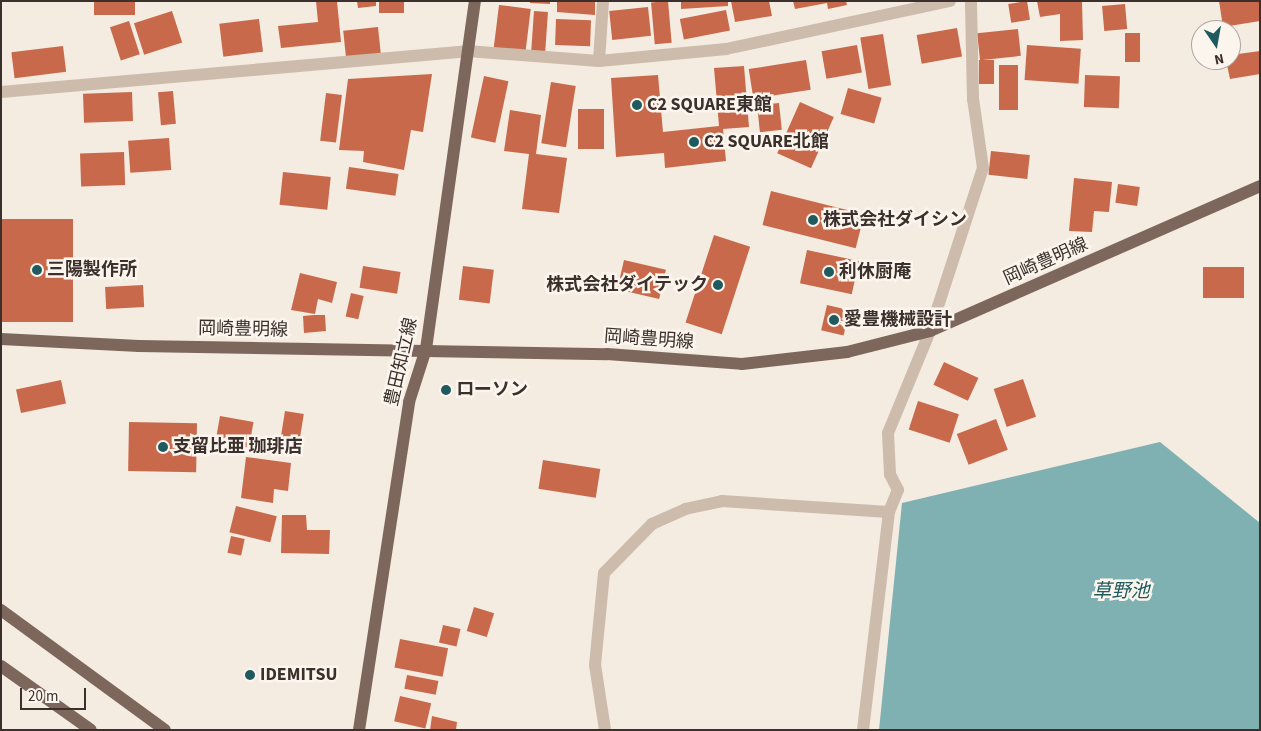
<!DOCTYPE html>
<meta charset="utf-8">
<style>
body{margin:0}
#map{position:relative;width:1261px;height:731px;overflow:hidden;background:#f4ebe1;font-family:"Source Sans 3","Noto Sans JP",sans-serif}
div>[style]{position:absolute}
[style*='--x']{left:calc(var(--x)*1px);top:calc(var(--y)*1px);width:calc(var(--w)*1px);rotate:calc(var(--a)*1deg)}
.water>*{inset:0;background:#7fb0b2}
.building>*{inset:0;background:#c8694b;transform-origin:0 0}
.minor>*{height:12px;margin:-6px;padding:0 6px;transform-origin:6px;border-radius:6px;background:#cdbbac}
.major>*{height:12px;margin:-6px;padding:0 6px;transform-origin:6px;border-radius:6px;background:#7d675c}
.dots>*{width:14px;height:14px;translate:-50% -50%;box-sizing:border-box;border:2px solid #fbf5ee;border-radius:50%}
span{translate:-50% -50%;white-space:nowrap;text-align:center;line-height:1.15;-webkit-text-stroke:5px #fbf5ee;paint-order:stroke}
.poi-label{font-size:18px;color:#3b302b;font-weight:700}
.left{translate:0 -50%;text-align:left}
.right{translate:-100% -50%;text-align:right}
.street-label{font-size:18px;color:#3b302b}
.water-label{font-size:19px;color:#1f5a5e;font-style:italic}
.frame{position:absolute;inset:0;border:2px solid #3b302b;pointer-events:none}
.north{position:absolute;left:1191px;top:20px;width:50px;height:50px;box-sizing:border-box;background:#fbf5ee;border:1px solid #aea6a0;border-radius:50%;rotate:168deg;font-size:14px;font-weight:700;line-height:20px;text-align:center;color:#3b302b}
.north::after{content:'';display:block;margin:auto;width:18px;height:22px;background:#1f5a5e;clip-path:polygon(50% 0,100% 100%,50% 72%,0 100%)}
.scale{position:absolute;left:20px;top:688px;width:66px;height:22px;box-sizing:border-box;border:2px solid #3b302b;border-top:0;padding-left:6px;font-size:15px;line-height:18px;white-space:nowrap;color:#3b302b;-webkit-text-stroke:4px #fbf5ee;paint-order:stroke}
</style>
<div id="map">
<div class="water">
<i style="clip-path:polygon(1160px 442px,1260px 523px,1260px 730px,879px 730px,902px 503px)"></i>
</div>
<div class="building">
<i style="left:94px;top:1px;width:41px;height:14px"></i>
<i style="clip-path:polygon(316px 1px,337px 1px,341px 42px,281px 48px,278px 26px,318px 22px)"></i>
<i style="clip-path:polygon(357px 1px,376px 1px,376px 6px,358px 8px)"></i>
<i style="left:379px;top:1px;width:25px;height:12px"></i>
<i style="clip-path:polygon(530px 1px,550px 1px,550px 4px,530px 3px)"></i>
<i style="clip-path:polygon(557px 1px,595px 1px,595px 15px,557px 12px)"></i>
<i style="left:668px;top:1px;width:42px;height:17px;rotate:85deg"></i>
<i style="clip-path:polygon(681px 1px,728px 1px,728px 6px,681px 9px)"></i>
<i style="clip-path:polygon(731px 1px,769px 1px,772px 16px,735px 22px)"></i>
<i style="clip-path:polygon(793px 1px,846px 1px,847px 5px,828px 9px,827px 3px,795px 9px)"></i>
<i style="left:1027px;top:1px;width:19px;height:19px;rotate:81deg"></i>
<i style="clip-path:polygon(1037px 1px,1082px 1px,1083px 40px,1060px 41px,1060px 14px,1040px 17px)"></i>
<i style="clip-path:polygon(1219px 1px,1260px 1px,1260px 21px,1223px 27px)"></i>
<i style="left:1125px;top:4px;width:25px;height:23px;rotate:85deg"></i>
<i style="left:499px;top:5px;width:32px;height:43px;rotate:7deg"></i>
<i style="left:648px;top:7px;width:29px;height:39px;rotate:84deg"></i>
<i style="left:726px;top:10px;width:21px;height:47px;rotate:79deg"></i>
<i style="left:172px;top:11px;width:33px;height:40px;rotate:72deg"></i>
<i style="left:534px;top:11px;width:14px;height:41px;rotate:4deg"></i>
<i style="left:259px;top:19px;width:33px;height:40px;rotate:83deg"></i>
<i style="left:556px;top:19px;width:35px;height:26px;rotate:2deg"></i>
<i style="left:129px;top:21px;width:35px;height:20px;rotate:72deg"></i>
<i style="left:378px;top:27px;width:29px;height:35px;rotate:84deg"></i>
<i style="left:957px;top:28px;width:29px;height:41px;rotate:80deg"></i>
<i style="left:1018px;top:29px;width:27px;height:41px;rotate:84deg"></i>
<i style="left:1140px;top:33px;width:29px;height:15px;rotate:90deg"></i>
<i style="left:883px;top:34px;width:52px;height:23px;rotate:81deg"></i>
<i style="left:857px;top:45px;width:28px;height:36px;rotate:80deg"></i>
<i style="left:1027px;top:45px;width:54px;height:35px;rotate:4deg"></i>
<i style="left:63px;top:46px;width:26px;height:52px;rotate:83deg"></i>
<i style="clip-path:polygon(1260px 51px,1260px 74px,1230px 79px,1226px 60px,1231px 55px)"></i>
<i style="left:806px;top:60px;width:30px;height:58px;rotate:81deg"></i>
<i style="left:994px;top:60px;width:24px;height:15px;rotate:90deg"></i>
<i style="left:999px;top:65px;width:19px;height:45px"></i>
<i style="clip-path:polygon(744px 66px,749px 127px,723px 129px,726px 161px,665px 168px,664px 153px,616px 157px,611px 78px,658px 75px,663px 132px,719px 126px,714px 68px)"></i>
<i style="clip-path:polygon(432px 74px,423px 132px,411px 130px,404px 170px,363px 162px,364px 151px,339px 150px,348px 79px)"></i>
<i style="left:1085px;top:75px;width:35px;height:32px;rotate:2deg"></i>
<i style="left:484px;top:76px;width:25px;height:63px;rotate:12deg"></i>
<i style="left:551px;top:82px;width:25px;height:62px;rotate:9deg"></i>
<i style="left:848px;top:88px;width:35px;height:27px;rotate:16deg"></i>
<i style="left:173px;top:91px;width:33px;height:15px;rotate:85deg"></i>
<i style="left:132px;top:92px;width:29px;height:49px;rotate:88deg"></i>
<i style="left:326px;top:93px;width:16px;height:48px;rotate:7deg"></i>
<i style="left:800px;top:102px;width:37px;height:56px;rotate:24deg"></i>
<i style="left:779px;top:103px;width:27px;height:22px;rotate:84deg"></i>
<i style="left:604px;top:109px;width:40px;height:26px;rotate:90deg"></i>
<i style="clip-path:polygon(510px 110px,541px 115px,536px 154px,567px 158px,559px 213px,522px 209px,529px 154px,504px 151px)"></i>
<i style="left:169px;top:138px;width:32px;height:41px;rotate:86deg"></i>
<i style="left:991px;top:151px;width:39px;height:24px;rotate:6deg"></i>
<i style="left:124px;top:152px;width:33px;height:44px;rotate:88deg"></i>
<i style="left:349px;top:167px;width:50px;height:22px;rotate:8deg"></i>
<i style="left:283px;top:172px;width:48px;height:33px;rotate:6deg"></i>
<i style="clip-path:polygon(1074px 178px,1112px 182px,1109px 212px,1094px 211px,1092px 232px,1069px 231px)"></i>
<i style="left:1118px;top:184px;width:22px;height:19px;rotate:8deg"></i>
<i style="left:771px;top:191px;width:96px;height:35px;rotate:14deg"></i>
<i style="left:1px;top:219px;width:72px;height:103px"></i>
<i style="left:714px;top:235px;width:38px;height:92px;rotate:18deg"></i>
<i style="left:807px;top:250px;width:53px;height:34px;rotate:12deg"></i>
<i style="left:624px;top:260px;width:43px;height:30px;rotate:13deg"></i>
<i style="left:363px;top:266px;width:38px;height:22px;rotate:9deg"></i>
<i style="left:463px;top:266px;width:31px;height:34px;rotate:7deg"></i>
<i style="left:1203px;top:267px;width:41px;height:31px"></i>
<i style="clip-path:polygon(300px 273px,337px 282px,332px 303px,318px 299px,315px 314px,291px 310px)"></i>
<i style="left:143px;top:285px;width:22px;height:38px;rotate:87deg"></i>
<i style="left:351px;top:293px;width:13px;height:24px;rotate:13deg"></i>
<i style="left:827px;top:305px;width:23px;height:26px;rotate:13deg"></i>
<i style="clip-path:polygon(314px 315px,325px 315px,326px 331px,304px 333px,303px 316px)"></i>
<i style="left:944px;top:362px;width:38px;height:25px;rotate:25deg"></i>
<i style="left:1023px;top:379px;width:40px;height:31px;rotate:71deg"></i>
<i style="left:61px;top:380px;width:24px;height:46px;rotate:78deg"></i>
<i style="left:918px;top:401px;width:43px;height:30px;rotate:18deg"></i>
<i style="left:285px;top:411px;width:19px;height:32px;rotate:9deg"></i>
<i style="left:220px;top:416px;width:34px;height:26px;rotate:10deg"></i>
<i style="left:996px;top:419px;width:33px;height:42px;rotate:69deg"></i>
<i style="left:129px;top:422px;width:68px;height:49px;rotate:1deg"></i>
<i style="clip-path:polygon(246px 457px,291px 463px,288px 491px,274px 489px,273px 503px,241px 498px)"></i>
<i style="left:543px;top:460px;width:58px;height:29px;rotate:9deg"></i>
<i style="left:236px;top:506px;width:42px;height:27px;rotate:14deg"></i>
<i style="clip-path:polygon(282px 515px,306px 515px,307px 530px,330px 530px,329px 554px,281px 553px)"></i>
<i style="left:231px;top:536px;width:14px;height:17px;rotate:12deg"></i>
<i style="left:474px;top:607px;width:21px;height:25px;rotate:17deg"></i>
<i style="left:443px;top:625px;width:18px;height:18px;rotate:13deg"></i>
<i style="left:400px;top:639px;width:49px;height:29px;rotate:11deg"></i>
<i style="left:407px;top:675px;width:32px;height:14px;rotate:11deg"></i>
<i style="left:400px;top:696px;width:32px;height:26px;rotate:13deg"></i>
<i style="clip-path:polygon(432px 716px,457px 722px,456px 730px,430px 730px)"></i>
</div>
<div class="minor">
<i style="--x:599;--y:61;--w:60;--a:-86.2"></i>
<i style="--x:1;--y:92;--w:468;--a:-5"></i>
<i style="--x:467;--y:51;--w:132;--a:4.3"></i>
<i style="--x:599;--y:61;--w:128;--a:-5.4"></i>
<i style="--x:726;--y:49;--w:229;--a:-12.1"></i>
<i style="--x:605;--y:730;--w:66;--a:-98.7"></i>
<i style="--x:595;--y:665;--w:92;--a:-84.4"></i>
<i style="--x:604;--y:573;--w:69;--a:-45.6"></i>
<i style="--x:652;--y:524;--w:36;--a:-24"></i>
<i style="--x:685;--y:509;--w:38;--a:-12"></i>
<i style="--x:722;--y:501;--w:167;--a:3.8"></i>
<i style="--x:863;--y:730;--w:220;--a:-83.2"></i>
<i style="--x:889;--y:512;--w:24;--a:-68"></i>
<i style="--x:898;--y:490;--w:18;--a:-117"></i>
<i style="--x:890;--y:474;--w:41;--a:-92.8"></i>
<i style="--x:888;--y:433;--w:110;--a:-67.6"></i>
<i style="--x:930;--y:331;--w:171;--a:-72"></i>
<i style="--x:983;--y:168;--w:70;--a:-98.2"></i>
<i style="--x:973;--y:99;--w:98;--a:-91.2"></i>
</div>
<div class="major">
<i style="--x:1;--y:339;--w:138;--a:2.9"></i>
<i style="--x:139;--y:346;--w:468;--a:1"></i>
<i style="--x:607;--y:354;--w:135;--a:4.2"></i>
<i style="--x:742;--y:364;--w:106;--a:-6.5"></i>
<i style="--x:847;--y:352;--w:86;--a:-14.2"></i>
<i style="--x:930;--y:331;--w:360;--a:-23.7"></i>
<i style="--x:1;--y:610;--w:203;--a:36.2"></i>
<i style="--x:1;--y:666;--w:110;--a:35.4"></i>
<i style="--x:359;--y:730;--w:332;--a:-81.3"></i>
<i style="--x:409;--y:402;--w:56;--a:-72.2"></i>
<i style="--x:426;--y:349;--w:351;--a:-82"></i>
</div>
<div class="dots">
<i style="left:637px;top:105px;background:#1f5a5e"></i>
<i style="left:694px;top:142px;background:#1f5a5e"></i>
<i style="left:813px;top:220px;background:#1f5a5e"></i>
<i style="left:37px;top:270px;background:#1f5a5e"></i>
<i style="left:829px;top:272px;background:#1f5a5e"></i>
<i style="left:718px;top:285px;background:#1f5a5e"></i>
<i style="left:834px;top:320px;background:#1f5a5e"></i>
<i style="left:446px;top:390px;background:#1f5a5e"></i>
<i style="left:163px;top:447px;background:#1f5a5e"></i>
<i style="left:250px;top:675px;background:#1f5a5e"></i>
</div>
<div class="poi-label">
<span class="left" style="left:647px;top:105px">C2 SQUARE東館</span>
<span class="left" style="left:704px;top:142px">C2 SQUARE北館</span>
<span class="left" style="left:823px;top:220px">株式会社ダイシン</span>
<span class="left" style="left:47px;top:270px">三陽製作所</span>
<span class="left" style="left:839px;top:272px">利休厨庵</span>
<span class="right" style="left:708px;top:285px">株式会社ダイテック</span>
<span class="left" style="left:844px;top:320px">愛豊機械設計</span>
<span class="left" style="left:456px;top:390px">ローソン</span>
<span class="left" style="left:173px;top:447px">支留比亜 珈琲店</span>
<span class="left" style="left:260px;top:675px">IDEMITSU</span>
</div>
<div class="street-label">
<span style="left:1046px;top:262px;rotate:-24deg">岡崎豊明線</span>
<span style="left:243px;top:330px;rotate:1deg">岡崎豊明線</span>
<span style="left:649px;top:340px;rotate:4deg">岡崎豊明線</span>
<span style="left:402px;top:362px;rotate:-77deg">豊田知立線</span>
</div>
<div class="water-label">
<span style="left:1121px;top:592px">草野池</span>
</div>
<div class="frame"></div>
<div class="north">N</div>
<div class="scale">20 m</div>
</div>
